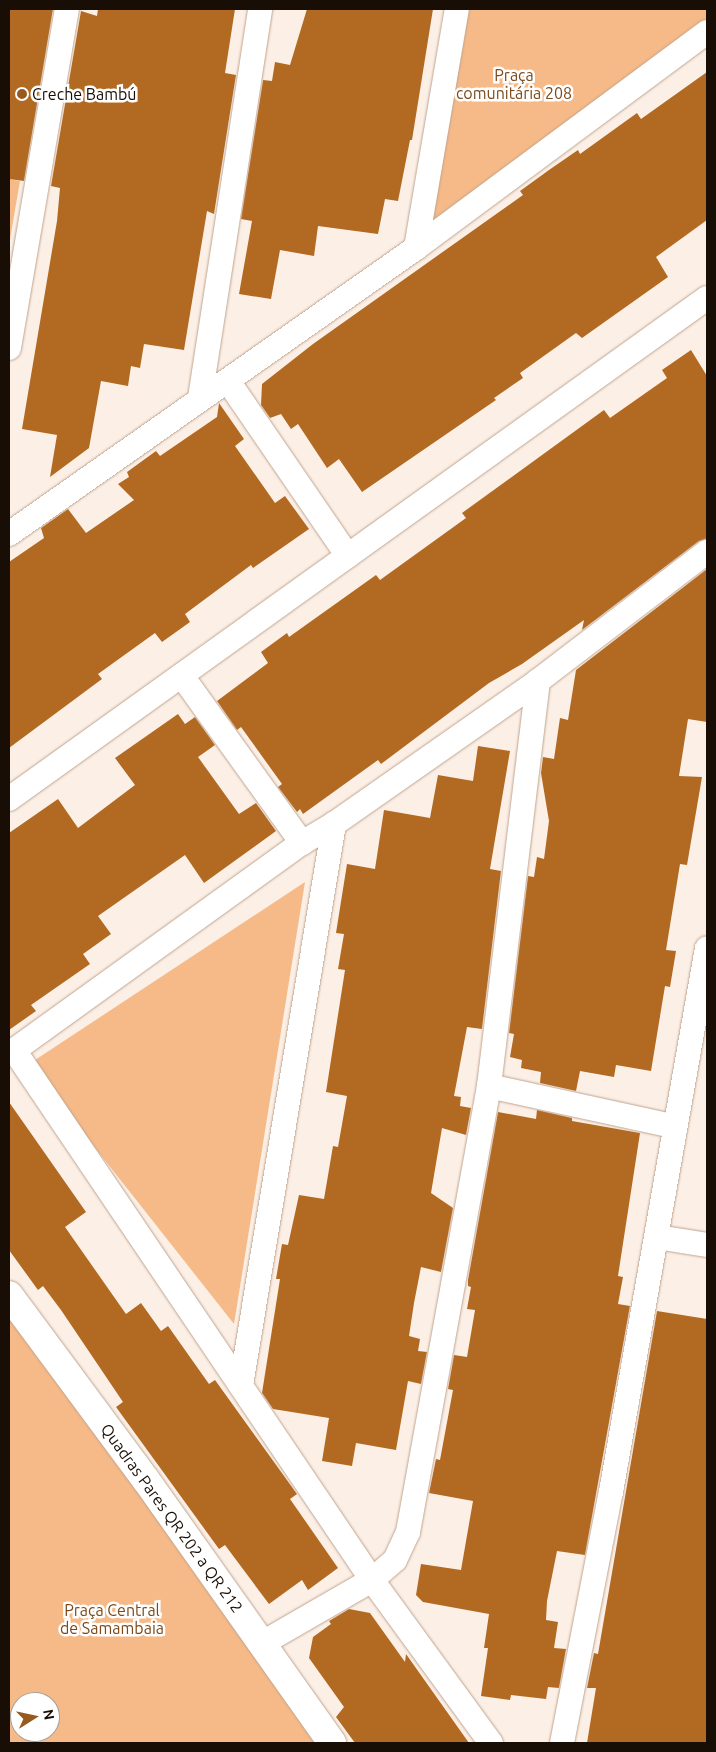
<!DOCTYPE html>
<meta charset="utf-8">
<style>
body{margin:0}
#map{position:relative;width:716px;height:1752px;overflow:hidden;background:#fbefe6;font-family:Ubuntu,sans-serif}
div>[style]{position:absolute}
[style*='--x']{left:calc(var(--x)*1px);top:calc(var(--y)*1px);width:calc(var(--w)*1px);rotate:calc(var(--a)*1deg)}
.green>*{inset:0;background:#f6ba88}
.building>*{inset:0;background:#b26921}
.roads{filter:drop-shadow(0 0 1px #c0a48e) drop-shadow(0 0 1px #c0a48e)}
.street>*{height:24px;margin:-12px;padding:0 12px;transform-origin:12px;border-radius:12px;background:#fff}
.secondary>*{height:28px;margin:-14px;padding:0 14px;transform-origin:14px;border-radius:14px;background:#fff}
.dots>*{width:14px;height:14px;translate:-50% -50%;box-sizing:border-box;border:2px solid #fff;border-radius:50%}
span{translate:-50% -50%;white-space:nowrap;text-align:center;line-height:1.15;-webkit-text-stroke:5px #fff;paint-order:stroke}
.park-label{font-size:16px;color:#7c4a19}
.poi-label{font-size:16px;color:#180e06}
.left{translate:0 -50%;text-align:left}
.street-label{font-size:16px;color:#180e06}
.frame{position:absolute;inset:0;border:10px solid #180e06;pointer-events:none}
.north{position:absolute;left:10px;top:1692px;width:50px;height:50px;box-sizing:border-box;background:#fff;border:1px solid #a39f9b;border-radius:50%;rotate:80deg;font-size:14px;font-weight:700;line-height:20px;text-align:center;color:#180e06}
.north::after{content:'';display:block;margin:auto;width:18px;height:22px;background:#975a1e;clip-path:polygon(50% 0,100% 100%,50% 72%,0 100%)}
</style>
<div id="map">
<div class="green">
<i style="clip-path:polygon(450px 9px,707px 9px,707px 36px,410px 253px)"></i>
<i style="clip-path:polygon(9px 179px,20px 181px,9px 245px)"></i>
<i style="clip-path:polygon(305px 882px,234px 1324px,29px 1064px)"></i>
<i style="clip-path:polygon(evenodd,9px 1309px,334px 1743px,9px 1743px,9px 1309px,20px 1702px,50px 1702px,50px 1732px,20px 1732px,20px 1702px)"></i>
</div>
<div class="building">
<i style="clip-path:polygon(9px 9px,53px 9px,24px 181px,9px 179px)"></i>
<i style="clip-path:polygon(98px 9px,235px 9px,225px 73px,236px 75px,214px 214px,207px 211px,184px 350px,144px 344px,140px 368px,131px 366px,128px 386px,101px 381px,89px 448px,50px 477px,57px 435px,22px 429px,57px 221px,60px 188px,51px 186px,81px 11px,97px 16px)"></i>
<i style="clip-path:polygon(307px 9px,433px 9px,412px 140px,410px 140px,398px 201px,385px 199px,378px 234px,318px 226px,314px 256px,280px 250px,271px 299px,239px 294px,252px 221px,241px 219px,263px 80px,272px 81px,275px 62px,290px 65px)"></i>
<i style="clip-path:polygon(707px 72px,707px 220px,656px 257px,668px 277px,582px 338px,576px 333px,520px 373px,523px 378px,494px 398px,496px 400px,362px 492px,339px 459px,327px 468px,298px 424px,291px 429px,281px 414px,270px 418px,261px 405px,262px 384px,313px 344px,523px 195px,520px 191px,549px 170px,578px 150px,580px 154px,637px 113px,641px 119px)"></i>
<i style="clip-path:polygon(691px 350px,707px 376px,707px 539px,699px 541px,582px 630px,584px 620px,522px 664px,489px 683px,381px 764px,378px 760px,303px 814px,300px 809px,297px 812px,278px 787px,282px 784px,241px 727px,237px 730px,217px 701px,268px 663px,261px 652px,287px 633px,289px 637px,376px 575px,380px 580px,466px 518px,462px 513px,604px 410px,610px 418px,667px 378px,662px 370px)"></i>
<i style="clip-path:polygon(219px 403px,244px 439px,235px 446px,275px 503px,285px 496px,309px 529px,253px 568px,251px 565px,185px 614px,190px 622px,162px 642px,155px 633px,98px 674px,102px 679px,9px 748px,9px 562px,44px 538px,41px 528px,68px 509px,86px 533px,134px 500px,118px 484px,129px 477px,127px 472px,156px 451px,160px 456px,217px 417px)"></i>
<i style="clip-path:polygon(707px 569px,707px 722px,688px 719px,679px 776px,702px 777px,687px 865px,680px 864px,666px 950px,676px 951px,670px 987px,665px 986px,651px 1071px,616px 1065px,614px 1077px,580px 1071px,576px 1091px,540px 1083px,541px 1072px,521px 1068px,522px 1060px,510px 1057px,514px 1034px,509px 1033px,528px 876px,534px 877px,537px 857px,544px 859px,549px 821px,541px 773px,543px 757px,554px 759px,560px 718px,568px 720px,576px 670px)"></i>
<i style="clip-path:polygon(178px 714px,185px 724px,195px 717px,215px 745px,198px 757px,239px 814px,256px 803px,276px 831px,204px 883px,185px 855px,98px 916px,111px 934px,83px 954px,90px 964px,31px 1005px,36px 1011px,9px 1030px,9px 833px,58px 799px,78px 828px,135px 785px,115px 758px)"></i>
<i style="clip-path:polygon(478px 746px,510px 751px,490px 869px,501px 871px,482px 1029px,467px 1027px,454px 1096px,461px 1097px,460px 1106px,471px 1108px,466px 1135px,442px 1128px,431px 1193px,453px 1208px,441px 1272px,421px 1267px,414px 1303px,409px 1336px,420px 1339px,418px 1351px,427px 1352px,421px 1384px,408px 1381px,396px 1450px,356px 1443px,352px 1466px,322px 1461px,329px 1418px,273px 1409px,262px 1393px,280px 1279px,276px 1279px,282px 1244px,288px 1245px,299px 1195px,324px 1199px,333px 1146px,338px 1147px,347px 1096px,326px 1092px,345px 970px,338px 969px,344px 934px,336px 933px,347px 864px,375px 869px,384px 810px,430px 818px,438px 775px,473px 781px)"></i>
<i style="clip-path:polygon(9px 1102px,86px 1212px,65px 1227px,126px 1314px,141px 1303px,161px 1331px,168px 1326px,209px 1384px,215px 1380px,297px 1494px,290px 1499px,338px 1568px,308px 1590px,302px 1580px,269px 1604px,225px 1545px,219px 1549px,116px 1407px,123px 1402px,61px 1310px,43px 1286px,38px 1290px,9px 1250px)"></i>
<i style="clip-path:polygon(537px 1110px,572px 1118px,572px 1121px,640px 1133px,618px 1276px,623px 1277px,618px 1304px,630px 1306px,585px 1555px,557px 1551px,547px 1601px,546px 1620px,558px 1622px,554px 1648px,566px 1649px,559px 1688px,548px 1687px,546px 1699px,511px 1695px,510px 1700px,481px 1696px,488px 1648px,484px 1648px,489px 1614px,423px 1602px,416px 1595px,421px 1564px,461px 1570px,473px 1501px,429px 1493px,436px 1459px,440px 1460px,453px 1390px,448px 1389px,454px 1355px,467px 1357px,475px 1310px,467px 1309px,471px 1287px,468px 1286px,468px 1280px,498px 1112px,536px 1119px)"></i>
<i style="clip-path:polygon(657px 1311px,707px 1319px,707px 1743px,587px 1743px,596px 1688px,587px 1688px,594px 1653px,598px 1654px)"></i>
<i style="clip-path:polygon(349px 1609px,370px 1613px,405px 1662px,406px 1654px,469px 1743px,355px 1743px,336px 1717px,344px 1707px,309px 1658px,313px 1637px,331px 1624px,329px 1621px)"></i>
</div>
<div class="roads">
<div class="street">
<i style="--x:416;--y:248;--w:242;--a:-80.3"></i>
<i style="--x:9;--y:348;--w:344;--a:-80.3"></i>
<i style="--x:228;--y:381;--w:212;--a:55.6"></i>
<i style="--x:200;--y:398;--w:394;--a:-81.2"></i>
<i style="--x:9;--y:534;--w:497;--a:-35.1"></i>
<i style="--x:416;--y:248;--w:362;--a:-36.6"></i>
<i style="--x:182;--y:676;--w:206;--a:54.3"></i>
<i style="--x:9;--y:799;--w:859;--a:-35.67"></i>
<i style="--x:14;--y:1050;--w:640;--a:55.96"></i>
<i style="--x:372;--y:1580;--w:202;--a:53.9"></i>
<i style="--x:9;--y:1054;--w:361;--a:-35.8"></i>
<i style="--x:302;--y:843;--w:37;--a:-31"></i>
<i style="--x:334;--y:824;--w:249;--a:-35"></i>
<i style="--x:538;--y:681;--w:213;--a:-37.4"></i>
<i style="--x:489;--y:1086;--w:188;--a:12.3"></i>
<i style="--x:657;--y:1237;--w:51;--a:9.1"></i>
<i style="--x:241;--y:1385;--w:569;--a:-80.59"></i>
<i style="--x:261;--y:1644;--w:128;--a:-30"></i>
<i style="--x:372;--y:1580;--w:30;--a:-41"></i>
<i style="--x:395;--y:1560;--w:31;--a:-65"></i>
<i style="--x:408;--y:1532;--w:453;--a:-79.7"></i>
<i style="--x:489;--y:1086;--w:408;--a:-83.1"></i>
<i style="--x:562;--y:1743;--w:256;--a:-79"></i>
<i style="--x:611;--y:1492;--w:552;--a:-79.99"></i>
</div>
<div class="secondary">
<i style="--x:9;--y:1295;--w:230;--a:53.5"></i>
<i style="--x:146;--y:1480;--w:322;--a:54.7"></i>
</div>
</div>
<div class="dots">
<i style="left:22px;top:94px;background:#975a1e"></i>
</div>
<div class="park-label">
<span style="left:514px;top:84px">Praça<br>comunitária 208</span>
<span style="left:112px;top:1619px">Praça Central<br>de Samambaia</span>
</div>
<div class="poi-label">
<span class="left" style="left:32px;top:94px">Creche Bambú</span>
</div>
<div class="street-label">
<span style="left:172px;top:1518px;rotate:54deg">Quadras Pares QR 202 a QR 212</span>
</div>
<div class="frame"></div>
<div class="north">N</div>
</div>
